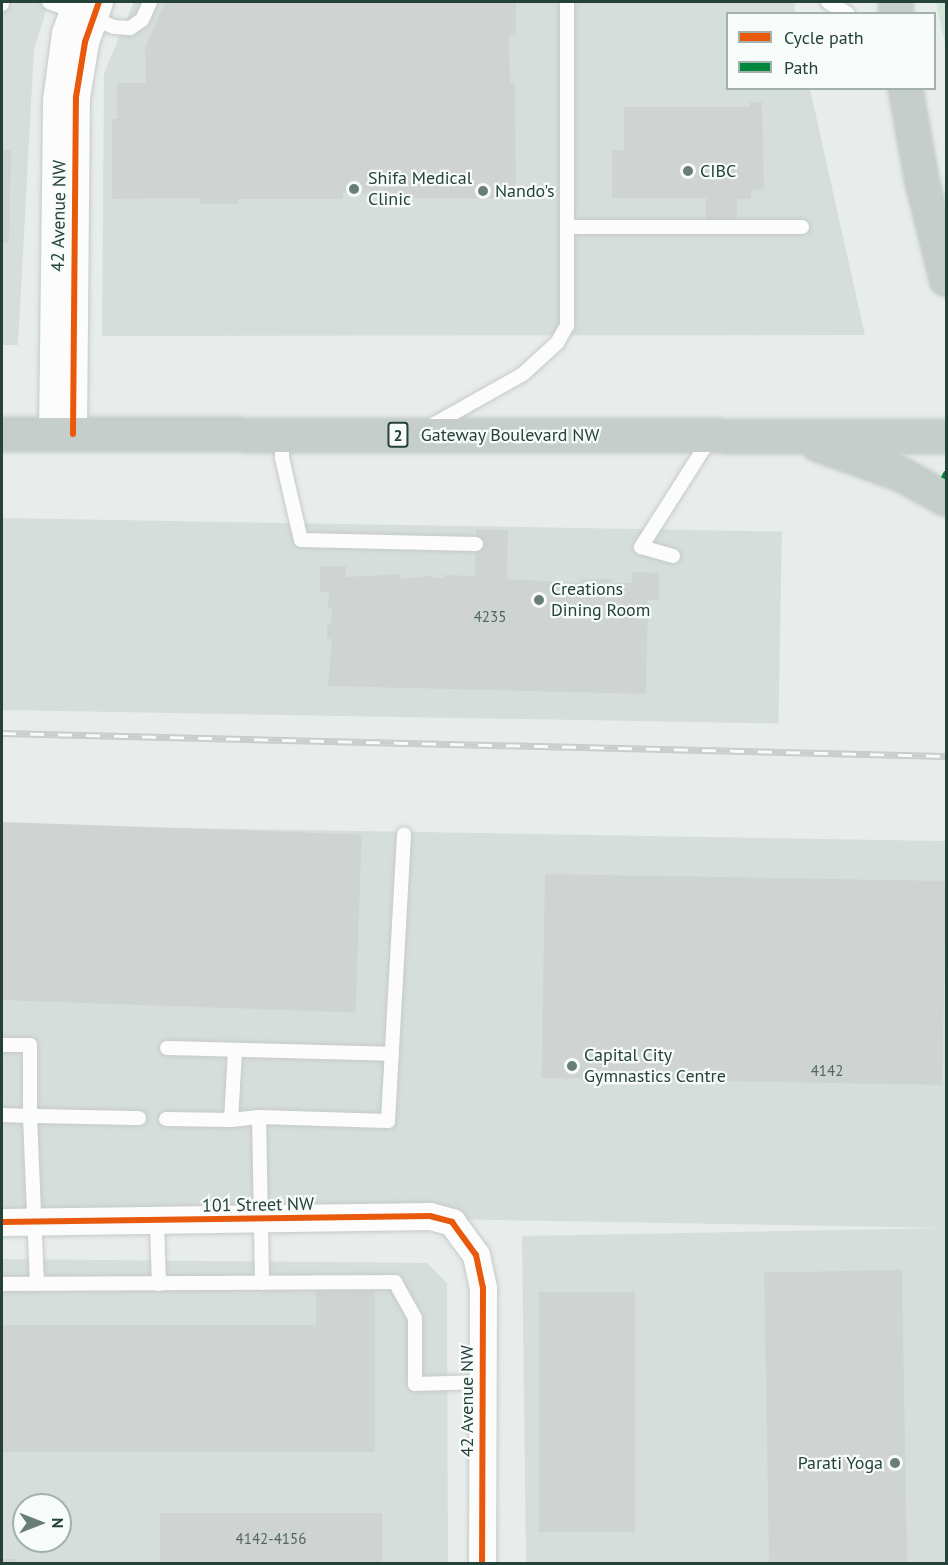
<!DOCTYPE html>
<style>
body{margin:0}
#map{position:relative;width:948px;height:1565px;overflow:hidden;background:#e8edeb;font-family:"PT Sans",sans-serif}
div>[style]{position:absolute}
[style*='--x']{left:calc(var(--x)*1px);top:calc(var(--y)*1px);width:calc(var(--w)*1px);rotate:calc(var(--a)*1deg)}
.built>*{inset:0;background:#d6dedb;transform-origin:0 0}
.green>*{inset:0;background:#d1e6d8}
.building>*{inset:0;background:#cfd4d2;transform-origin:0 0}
.roads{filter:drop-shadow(0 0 2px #c5cac8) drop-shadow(0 0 2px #c5cac8)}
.service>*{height:14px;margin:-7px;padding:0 7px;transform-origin:7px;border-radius:7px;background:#fcfcfc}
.minor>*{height:27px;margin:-13.5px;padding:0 13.5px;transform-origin:13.5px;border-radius:13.5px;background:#fcfcfc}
.trunk>*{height:33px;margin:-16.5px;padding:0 16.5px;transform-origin:16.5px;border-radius:16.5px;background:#c6cecc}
.rail>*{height:7px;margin-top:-3.5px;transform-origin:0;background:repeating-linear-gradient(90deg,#f7fbf9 0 14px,#c9cdcc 0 28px);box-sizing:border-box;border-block:2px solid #c9cdcc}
.quiet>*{height:4.5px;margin-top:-2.25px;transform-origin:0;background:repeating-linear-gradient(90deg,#00873e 0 9px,transparent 0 13.5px)}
.cycleway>*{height:6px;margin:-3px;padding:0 3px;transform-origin:3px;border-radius:3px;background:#e8590c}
.dots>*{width:16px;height:16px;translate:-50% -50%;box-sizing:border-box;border:3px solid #f7fbf9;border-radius:50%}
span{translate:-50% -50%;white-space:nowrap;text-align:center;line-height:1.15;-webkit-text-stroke:4.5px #f7fbf9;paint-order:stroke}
.number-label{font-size:15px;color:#506761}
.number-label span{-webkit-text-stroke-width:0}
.shield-label span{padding:2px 4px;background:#f7fbf9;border:2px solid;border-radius:4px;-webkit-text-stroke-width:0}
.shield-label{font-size:16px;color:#24423a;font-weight:700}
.poi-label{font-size:18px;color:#24423a}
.left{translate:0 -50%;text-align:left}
.right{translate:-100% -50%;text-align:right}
.street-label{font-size:18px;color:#24423a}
.frame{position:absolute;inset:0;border:3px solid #24423a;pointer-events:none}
.legend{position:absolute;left:726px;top:12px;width:210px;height:78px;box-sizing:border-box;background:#f7fbf9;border:2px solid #a3b1ad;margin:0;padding:8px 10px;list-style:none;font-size:18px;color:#24423a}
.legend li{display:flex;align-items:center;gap:12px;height:30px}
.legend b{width:30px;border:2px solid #a3b1ad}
.north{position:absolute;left:12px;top:1493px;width:60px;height:60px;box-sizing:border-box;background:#f7fbf9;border:2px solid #a3b1ad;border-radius:50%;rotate:90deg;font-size:16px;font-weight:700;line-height:24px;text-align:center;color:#24423a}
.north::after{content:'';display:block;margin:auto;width:21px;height:27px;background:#697e78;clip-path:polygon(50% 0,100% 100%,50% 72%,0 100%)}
</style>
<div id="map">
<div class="built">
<i style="clip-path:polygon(2px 2px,49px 2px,34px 49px,18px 345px,2px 345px)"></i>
<i style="clip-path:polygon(134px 2px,795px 2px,795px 13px,728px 14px,728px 88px,810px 89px,865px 335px,102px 336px,104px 73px)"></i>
<i style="left:2px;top:518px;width:780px;height:192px;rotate:1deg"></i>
<i style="clip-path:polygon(2px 825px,946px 841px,946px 1563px,526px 1563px,522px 1236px,943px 1228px,2px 1211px)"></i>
<i style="clip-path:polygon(evenodd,2px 1259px,427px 1263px,447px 1283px,448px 1563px,2px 1564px,2px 1259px,24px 1505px,60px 1505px,60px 1541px,24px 1541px,24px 1505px)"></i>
</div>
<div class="green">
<i style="clip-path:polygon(936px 2px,946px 2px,946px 49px)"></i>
</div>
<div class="building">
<i style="clip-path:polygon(165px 2px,516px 2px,516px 35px,509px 36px,510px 83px,515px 84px,516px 199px,400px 198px,400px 193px,343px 193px,343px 199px,238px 199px,238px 204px,200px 204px,201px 198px,112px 199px,112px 119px,117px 119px,117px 83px,146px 83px,145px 48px)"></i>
<i style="clip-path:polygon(750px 102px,762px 102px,764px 189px,751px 190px,751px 199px,737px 199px,737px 226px,706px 227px,706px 198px,612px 198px,612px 150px,624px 150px,624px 107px,750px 107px)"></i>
<i style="clip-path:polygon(2px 150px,11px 150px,9px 243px,2px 243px)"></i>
<i style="clip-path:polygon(476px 529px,508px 530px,507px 579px,580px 583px,580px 579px,612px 579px,612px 583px,632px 583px,632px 572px,659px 573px,659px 600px,648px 600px,646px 694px,328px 686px,332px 639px,327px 639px,327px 625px,331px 625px,332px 608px,328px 608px,329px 592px,320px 592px,320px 566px,346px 566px,346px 577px,400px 574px,400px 579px,429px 576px,444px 579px,444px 575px,475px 576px)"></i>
<i style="left:2px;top:822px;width:360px;height:178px;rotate:2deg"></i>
<i style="left:545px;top:874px;width:401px;height:204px;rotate:1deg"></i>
<i style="left:902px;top:1270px;width:294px;height:138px;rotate:89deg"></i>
<i style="clip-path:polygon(316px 1291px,375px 1291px,375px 1452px,2px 1452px,2px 1325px,316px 1325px)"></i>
<i style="left:635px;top:1292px;width:240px;height:96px;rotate:90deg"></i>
<i style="left:160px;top:1513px;width:222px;height:51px"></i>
<i style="left:2px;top:1559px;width:15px;height:5px"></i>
</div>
<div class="roads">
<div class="service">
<i style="--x:49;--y:2;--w:70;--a:21"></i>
<i style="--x:114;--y:27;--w:16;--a:4"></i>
<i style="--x:130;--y:28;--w:14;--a:-34"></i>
<i style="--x:142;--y:20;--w:20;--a:-66"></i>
<i style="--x:828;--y:2;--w:23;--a:31"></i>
<i style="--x:2;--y:4;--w:2;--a:-90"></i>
<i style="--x:569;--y:227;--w:233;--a:0"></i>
<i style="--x:429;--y:427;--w:108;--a:-29.4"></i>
<i style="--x:523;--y:374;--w:46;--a:-42.4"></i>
<i style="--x:557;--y:343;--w:20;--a:-60"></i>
<i style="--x:567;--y:326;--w:324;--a:-90"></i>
<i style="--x:282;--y:436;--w:22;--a:90"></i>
<i style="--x:282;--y:458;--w:84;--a:77"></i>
<i style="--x:301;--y:540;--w:175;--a:1.3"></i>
<i style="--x:673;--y:556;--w:33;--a:-164"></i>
<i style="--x:641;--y:547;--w:130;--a:-57.5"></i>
<i style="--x:2;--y:1045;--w:28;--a:0"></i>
<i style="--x:30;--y:1045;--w:71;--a:90"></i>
<i style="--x:30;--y:1116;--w:28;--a:-178"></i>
<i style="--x:167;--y:1048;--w:225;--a:1.5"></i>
<i style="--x:235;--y:1051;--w:69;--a:93.3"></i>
<i style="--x:231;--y:1120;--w:28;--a:-6"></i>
<i style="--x:166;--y:1119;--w:65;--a:0.9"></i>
<i style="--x:157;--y:1222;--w:62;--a:88.2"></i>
<i style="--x:262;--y:1283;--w:166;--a:-91"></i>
<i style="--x:259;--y:1117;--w:129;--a:1.8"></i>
<i style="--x:388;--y:1121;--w:287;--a:-86.8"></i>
<i style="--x:2;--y:1284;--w:393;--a:-0.3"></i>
<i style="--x:395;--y:1282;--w:41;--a:60.9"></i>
<i style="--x:415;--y:1318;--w:66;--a:90"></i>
<i style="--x:415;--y:1384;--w:67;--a:-1.7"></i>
<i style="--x:37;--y:1284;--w:168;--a:-92.4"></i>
<i style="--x:30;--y:1116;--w:109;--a:1.1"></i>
</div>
<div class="minor">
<i style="--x:52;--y:434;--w:334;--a:-89.3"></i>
<i style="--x:56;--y:100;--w:68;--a:-82.3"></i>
<i style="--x:65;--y:33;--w:33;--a:-70"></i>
<i style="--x:73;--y:434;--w:337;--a:-89.5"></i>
<i style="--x:76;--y:97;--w:56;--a:-80.7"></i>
<i style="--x:85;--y:42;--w:42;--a:-70.7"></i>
<i style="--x:2;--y:1222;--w:428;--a:-0.8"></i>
<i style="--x:430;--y:1216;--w:23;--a:15"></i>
<i style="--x:452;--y:1222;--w:41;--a:54"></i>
<i style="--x:476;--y:1255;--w:34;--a:78"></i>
<i style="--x:483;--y:1288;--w:276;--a:90.2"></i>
</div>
<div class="trunk">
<i style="--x:895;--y:2;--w:12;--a:85"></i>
<i style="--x:905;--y:88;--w:91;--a:79.9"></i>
<i style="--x:921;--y:178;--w:104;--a:76.1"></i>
<i style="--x:2;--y:434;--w:944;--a:0.12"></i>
<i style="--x:817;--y:444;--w:91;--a:19.8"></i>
<i style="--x:903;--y:475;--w:49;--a:29.2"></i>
</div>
</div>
<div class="rail">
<i style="--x:2;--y:733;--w:944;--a:1.4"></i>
</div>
<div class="quiet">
<i style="--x:943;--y:478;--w:7;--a:-63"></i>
</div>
<div class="cycleway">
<i style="--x:73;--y:434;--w:337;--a:-89.5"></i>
<i style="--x:76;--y:97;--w:56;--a:-80.7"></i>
<i style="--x:85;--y:42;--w:42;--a:-70.7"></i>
<i style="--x:2;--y:1222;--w:428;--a:-0.8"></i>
<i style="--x:430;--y:1216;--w:23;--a:15"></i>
<i style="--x:452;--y:1222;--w:41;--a:54"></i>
<i style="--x:476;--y:1255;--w:34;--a:78"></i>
<i style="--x:483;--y:1288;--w:276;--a:90.2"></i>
</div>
<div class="dots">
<i style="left:688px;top:171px;background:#697e78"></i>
<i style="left:354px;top:189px;background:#697e78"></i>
<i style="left:483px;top:191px;background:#697e78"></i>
<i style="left:539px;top:600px;background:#697e78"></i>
<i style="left:572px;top:1066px;background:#697e78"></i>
<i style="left:895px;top:1463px;background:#697e78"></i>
</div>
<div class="number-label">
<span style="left:490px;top:617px">4235</span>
<span style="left:827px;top:1071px">4142</span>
<span style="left:271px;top:1539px">4142-4156</span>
</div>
<div class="shield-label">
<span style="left:398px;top:435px">2</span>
</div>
<div class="poi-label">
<span class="left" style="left:700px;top:171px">CIBC</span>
<span class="left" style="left:368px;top:189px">Shifa Medical<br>Clinic</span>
<span class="left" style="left:495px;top:191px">Nando's</span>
<span class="left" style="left:551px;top:600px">Creations<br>Dining Room</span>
<span class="left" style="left:584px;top:1066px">Capital City<br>Gymnastics Centre</span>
<span class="right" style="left:883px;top:1463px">Parati Yoga</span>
</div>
<div class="street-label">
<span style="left:59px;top:216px;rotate:-89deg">42 Avenue NW</span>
<span style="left:510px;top:435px">Gateway Boulevard NW</span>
<span style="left:258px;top:1205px;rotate:-1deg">101 Street NW</span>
<span style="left:467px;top:1401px;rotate:-90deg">42 Avenue NW</span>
</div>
<div class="frame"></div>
<ul class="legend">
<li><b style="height:8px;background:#e8590c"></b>Cycle path</li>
<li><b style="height:8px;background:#00873e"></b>Path</li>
</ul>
<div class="north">N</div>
</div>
